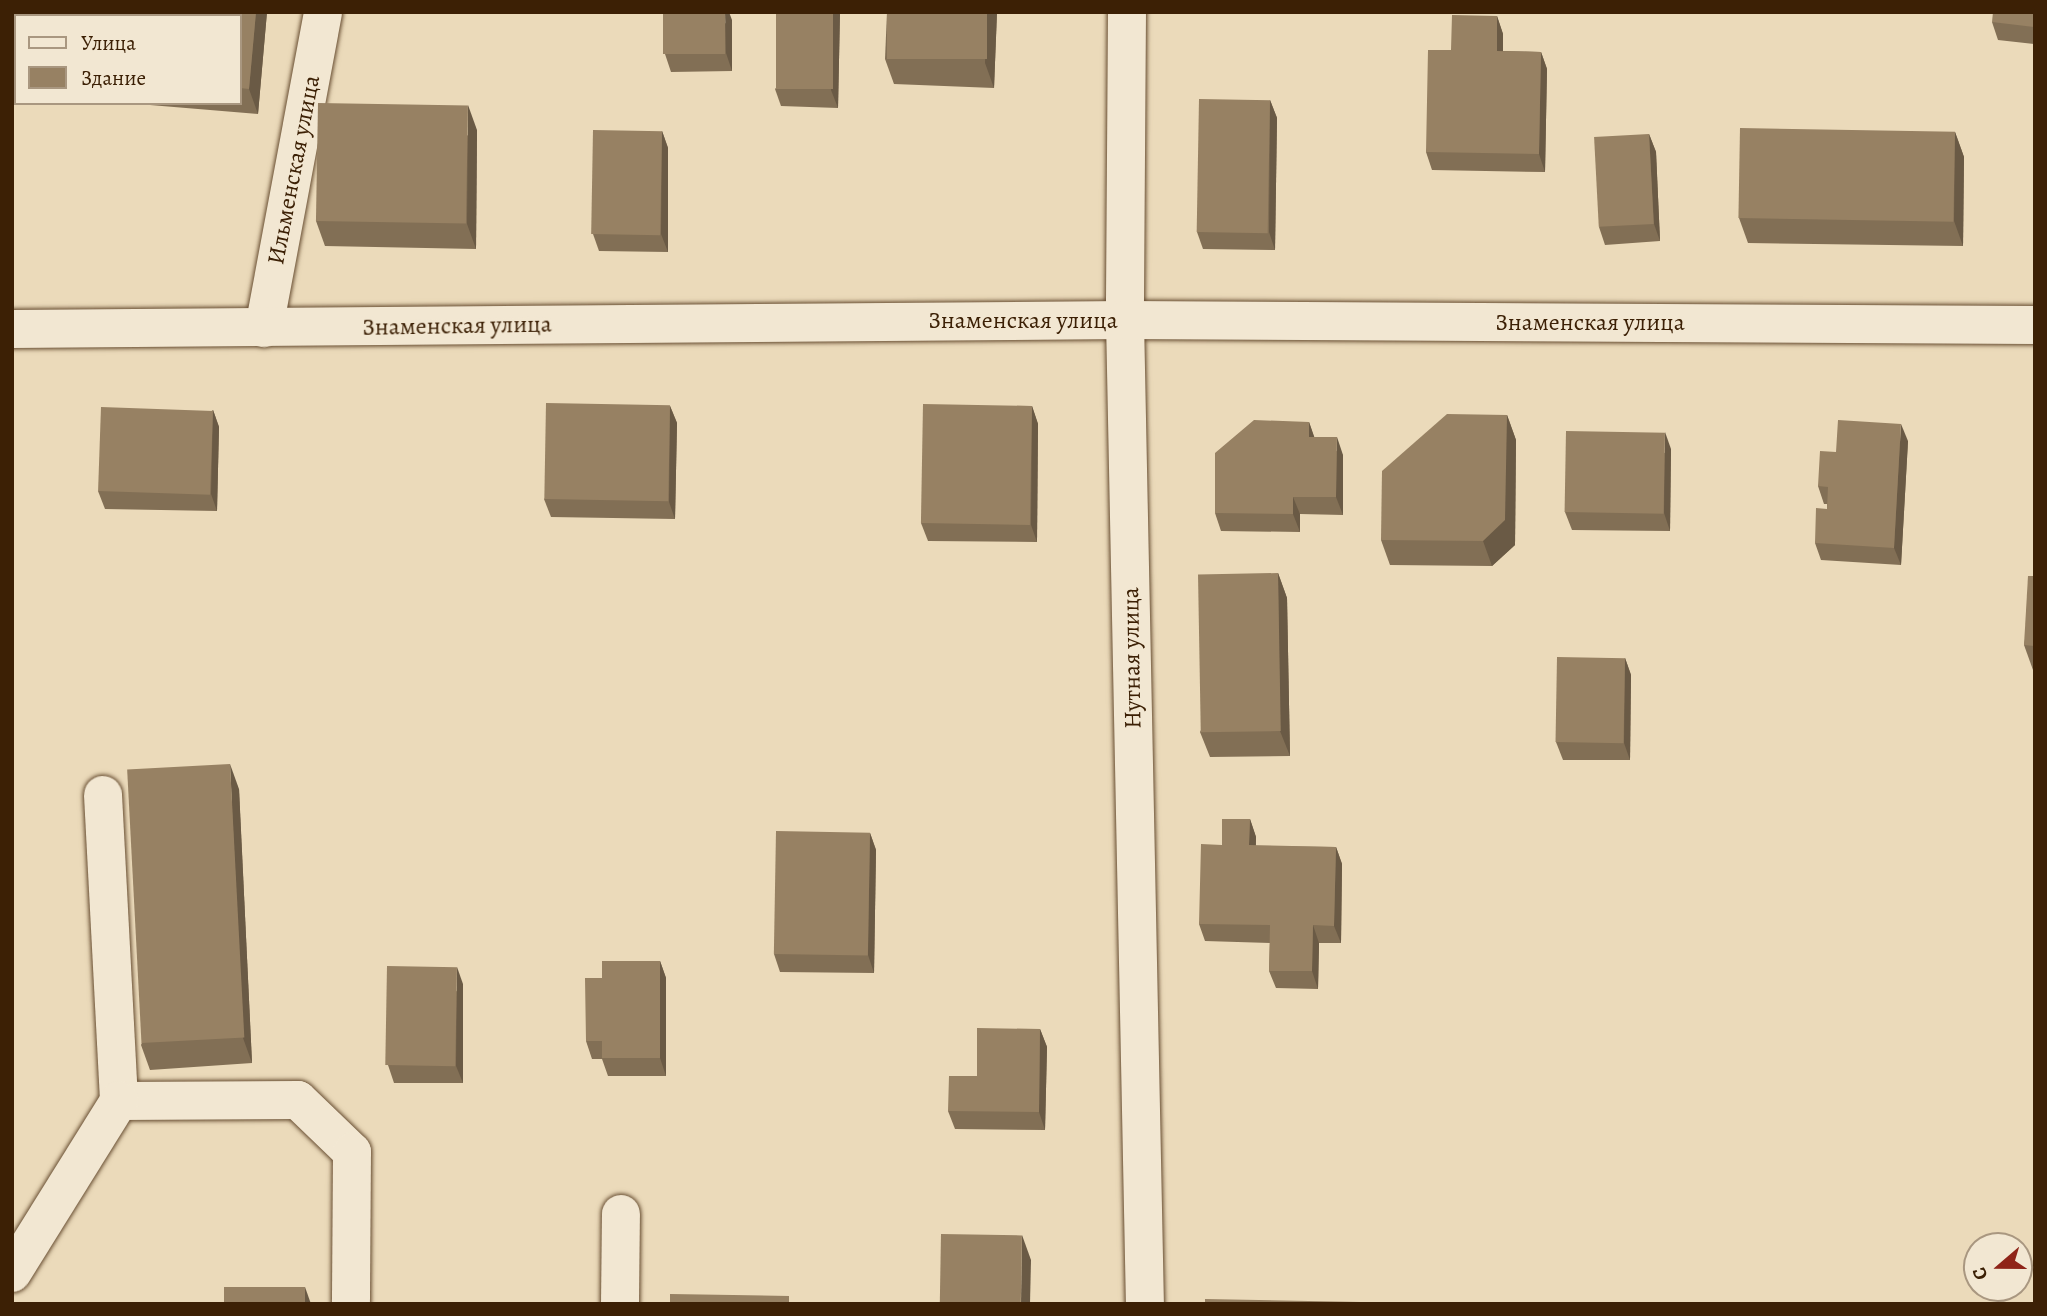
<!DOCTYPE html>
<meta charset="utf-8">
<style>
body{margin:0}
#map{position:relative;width:2047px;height:1316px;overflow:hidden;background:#ebdaba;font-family:Alegreya,serif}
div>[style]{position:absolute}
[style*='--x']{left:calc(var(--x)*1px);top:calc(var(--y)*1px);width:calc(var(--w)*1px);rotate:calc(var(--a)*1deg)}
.roads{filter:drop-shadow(0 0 2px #684e32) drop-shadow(0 0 2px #684e32)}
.minor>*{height:38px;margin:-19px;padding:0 19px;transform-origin:19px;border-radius:19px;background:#f2e7d2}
.wall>*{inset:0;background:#826f55}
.shaded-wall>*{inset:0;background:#6a5a45}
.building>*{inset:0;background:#978163;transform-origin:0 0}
span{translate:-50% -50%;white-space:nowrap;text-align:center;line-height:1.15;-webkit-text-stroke:6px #f2e7d2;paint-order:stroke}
.street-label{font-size:24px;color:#3c2005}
.frame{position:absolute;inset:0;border:14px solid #3c2005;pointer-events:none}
.legend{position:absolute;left:14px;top:14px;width:228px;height:91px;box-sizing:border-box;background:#f2e7d2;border:2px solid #a99780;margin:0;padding:9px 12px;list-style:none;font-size:21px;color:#3c2005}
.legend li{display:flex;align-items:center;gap:14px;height:35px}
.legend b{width:35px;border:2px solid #a99780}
.north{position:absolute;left:1963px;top:1232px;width:70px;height:70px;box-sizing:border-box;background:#f2e7d2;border:2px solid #a99780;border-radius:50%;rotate:250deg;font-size:19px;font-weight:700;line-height:28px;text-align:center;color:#3c2005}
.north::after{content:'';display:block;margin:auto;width:24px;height:32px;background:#8f2418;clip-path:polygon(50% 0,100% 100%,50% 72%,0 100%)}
</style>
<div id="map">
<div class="roads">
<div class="minor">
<i style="--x:1127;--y:12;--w:308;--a:90.4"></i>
<i style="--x:1125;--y:320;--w:984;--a:88.84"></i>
<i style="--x:264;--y:328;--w:321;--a:-79.4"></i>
<i style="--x:12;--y:329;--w:1113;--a:-0.46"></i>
<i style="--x:1125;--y:320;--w:910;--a:0.31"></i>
<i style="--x:103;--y:795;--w:306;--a:87"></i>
<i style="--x:119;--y:1101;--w:179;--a:-0.3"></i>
<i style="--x:298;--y:1100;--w:75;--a:43.9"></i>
<i style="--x:352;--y:1152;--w:152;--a:90.4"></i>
<i style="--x:12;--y:1273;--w:203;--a:-58.1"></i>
<i style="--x:620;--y:1304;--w:90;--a:-89.4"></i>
</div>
</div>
<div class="wall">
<i style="clip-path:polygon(267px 12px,258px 114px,126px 103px,240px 103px,240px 16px)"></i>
<i style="clip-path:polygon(840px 12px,838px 108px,781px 106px,775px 89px)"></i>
<i style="clip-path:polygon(887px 12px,997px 12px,994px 88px,894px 84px,885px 59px)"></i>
<i style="clip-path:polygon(2035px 12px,2035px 44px,1998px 40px,1992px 22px)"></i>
<i style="clip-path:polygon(1497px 16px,1503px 34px,1503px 51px,1541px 52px,1547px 69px,1545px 172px,1432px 170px,1426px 152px,1451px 50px)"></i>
<i style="clip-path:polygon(732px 20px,732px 71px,671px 72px,665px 54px)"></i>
<i style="clip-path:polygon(1270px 100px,1277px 118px,1275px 250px,1203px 249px,1197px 232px)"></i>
<i style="clip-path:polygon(477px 130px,476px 249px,325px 246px,316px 221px)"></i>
<i style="clip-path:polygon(662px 131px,668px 148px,668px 252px,599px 251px,593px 234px)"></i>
<i style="clip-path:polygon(1955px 132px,1964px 157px,1963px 246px,1748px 243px,1739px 218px)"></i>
<i style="clip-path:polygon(1649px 134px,1656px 152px,1660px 241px,1605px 245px,1599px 227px)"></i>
<i style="clip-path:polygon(670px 406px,677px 423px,675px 519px,551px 517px,544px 499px)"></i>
<i style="clip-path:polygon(1032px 406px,1038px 424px,1037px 542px,928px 541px,921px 523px)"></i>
<i style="clip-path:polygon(213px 410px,219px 427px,217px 511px,105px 509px,98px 491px)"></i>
<i style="clip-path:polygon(1507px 415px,1516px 440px,1515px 545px,1492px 566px,1390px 565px,1381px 540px)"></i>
<i style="clip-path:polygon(1309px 422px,1314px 437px,1343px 455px,1343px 515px,1300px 514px,1300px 532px,1221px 531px,1215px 513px)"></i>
<i style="clip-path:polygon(1908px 441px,1901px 565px,1821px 560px,1815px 543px,1827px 509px,1827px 504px,1824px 504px,1818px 486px,1836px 452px)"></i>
<i style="clip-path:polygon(1671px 449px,1670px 531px,1572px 530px,1565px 512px)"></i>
<i style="clip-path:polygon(1278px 573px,1287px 598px,1290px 756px,1210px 757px,1200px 732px)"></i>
<i style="clip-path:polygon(2035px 576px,2035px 670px,2033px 670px,2024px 645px)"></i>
<i style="clip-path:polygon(1625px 658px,1631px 675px,1630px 760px,1563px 760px,1556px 742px)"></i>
<i style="clip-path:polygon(239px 789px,252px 1063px,150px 1070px,141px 1045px)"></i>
<i style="clip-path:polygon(1250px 819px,1256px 837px,1256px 846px,1336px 847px,1342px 864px,1341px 943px,1319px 943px,1318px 989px,1276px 988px,1269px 971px,1270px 943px,1205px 941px,1199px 924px,1222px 845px)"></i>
<i style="clip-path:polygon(870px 833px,876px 850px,874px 973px,780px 972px,774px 954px)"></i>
<i style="clip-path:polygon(660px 961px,666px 978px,666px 1076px,608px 1076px,602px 1059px,592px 1059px,586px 1041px,602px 978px)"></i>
<i style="clip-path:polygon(463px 984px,463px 1083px,394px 1083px,388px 1065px)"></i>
<i style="clip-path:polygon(1040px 1029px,1047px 1047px,1045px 1130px,955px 1129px,948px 1111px,977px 1076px)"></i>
</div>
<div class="shaded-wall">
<i style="clip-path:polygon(256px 12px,267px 12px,258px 114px,249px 89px)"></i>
<i style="clip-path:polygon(725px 12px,729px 12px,732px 20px,732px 71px,726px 53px)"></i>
<i style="clip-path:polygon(833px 12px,840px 12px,838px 108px,831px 90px)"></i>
<i style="clip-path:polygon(987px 12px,997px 12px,994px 88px,985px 63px)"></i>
<i style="clip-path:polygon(1497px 16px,1503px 34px,1503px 69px,1497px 51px)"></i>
<i style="clip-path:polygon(1541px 52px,1547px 69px,1545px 172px,1539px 154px)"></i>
<i style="clip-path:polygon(1270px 100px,1277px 118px,1275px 250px,1269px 232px)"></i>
<i style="clip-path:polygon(468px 105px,477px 130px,476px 249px,467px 224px)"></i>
<i style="clip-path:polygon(662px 131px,668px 148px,668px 252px,661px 234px)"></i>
<i style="clip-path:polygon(1955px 132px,1964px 157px,1963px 246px,1954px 221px)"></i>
<i style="clip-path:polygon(1649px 134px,1656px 152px,1660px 241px,1654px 224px)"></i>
<i style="clip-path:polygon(670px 406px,677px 423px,675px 519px,669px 502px)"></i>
<i style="clip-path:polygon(1032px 406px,1038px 424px,1037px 542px,1031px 525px)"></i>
<i style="clip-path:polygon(213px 410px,219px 427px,217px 511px,211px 494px)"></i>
<i style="clip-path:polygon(1507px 415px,1516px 440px,1515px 545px,1492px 566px,1483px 541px)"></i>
<i style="clip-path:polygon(1309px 422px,1315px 439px,1309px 437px)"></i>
<i style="clip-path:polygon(1901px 424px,1908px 441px,1901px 565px,1894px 548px)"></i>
<i style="clip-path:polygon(1665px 432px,1671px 449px,1670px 531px,1664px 513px)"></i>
<i style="clip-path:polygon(1337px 437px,1343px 455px,1343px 515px,1336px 497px)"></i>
<i style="clip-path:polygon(1293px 497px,1300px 514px,1300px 532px,1293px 514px)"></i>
<i style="clip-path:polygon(1278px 573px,1287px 598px,1290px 756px,1280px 731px)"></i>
<i style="clip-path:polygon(1625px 658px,1631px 675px,1630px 760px,1624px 743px)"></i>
<i style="clip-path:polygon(230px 764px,239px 789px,252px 1063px,243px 1038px)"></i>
<i style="clip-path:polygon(1250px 819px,1256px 837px,1255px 863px,1249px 845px)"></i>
<i style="clip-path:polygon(870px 833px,876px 850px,874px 973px,868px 955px)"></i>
<i style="clip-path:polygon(1336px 847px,1342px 864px,1341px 943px,1334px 926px)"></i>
<i style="clip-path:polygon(1313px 925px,1319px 943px,1318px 989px,1312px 971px)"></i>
<i style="clip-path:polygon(660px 961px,666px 978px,666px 1076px,660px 1058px)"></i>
<i style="clip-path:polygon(457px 967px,463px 984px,463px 1083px,456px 1066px)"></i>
<i style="clip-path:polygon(1040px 1029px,1047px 1047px,1045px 1130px,1039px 1112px)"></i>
<i style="clip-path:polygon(1022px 1235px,1031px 1260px,1030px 1304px,1021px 1304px)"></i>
<i style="clip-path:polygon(305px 1287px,311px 1304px,305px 1304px)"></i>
</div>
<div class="building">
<i style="clip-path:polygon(112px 12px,256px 12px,249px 89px,240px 88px,240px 16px,111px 16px)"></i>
<i style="left:663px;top:12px;width:62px;height:42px"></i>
<i style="left:776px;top:12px;width:57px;height:77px"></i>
<i style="left:887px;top:12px;width:100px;height:47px"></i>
<i style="clip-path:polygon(1993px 12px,2035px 12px,2035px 27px,1992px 22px)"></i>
<i style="clip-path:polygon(1452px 15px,1497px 16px,1497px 51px,1541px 52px,1539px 154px,1426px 152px,1428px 50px,1451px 50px)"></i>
<i style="left:1199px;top:99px;width:71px;height:133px;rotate:1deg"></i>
<i style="left:318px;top:103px;width:150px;height:118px;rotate:1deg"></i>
<i style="left:1740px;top:128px;width:215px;height:90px;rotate:1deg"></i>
<i style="left:593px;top:130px;width:69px;height:104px;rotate:1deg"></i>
<i style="left:1649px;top:134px;width:90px;height:55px;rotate:87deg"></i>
<i style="left:546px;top:403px;width:124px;height:96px;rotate:1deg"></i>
<i style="left:923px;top:404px;width:109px;height:119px;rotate:1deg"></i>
<i style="left:101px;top:407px;width:112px;height:84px;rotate:2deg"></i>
<i style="clip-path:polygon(1447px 414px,1507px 415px,1505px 520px,1483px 541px,1381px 540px,1382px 471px)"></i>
<i style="clip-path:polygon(1254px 420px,1309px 422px,1309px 437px,1337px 437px,1336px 497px,1293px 497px,1293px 514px,1215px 513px,1215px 453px)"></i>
<i style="clip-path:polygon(1838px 420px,1901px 424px,1894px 548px,1815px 543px,1816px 508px,1827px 509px,1828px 487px,1818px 486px,1820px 451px,1836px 452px)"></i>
<i style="left:1566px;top:431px;width:99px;height:81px;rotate:1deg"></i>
<i style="left:1278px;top:573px;width:158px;height:80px;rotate:89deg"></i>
<i style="clip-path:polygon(2028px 576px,2035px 576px,2035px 646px,2024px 645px)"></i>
<i style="left:1557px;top:657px;width:68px;height:85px;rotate:1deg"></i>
<i style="left:230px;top:764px;width:274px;height:103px;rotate:87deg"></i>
<i style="clip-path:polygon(1222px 819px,1250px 819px,1249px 845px,1336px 847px,1334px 926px,1313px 925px,1312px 971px,1269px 971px,1270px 925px,1199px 924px,1201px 844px,1222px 845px)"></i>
<i style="left:776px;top:831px;width:94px;height:123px;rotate:1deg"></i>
<i style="clip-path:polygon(602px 961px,660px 961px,660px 1058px,602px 1058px,602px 1041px,586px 1041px,585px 978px,602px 978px)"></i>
<i style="left:387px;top:966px;width:70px;height:99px;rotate:1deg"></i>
<i style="clip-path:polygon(977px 1028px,1040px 1029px,1039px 1112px,948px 1111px,949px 1076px,977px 1076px)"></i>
<i style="left:941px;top:1234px;width:81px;height:70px;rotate:1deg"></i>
<i style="left:224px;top:1287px;width:81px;height:17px"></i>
<i style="clip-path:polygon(670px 1294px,789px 1296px,789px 1304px,670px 1304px)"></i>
<i style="clip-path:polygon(1205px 1299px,1413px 1303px,1413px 1304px,1205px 1304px)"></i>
</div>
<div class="street-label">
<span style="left:294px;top:170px;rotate:-79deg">Ильменская улица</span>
<span style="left:1023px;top:321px">Знаменская улица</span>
<span style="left:1590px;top:323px">Знаменская улица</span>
<span style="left:457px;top:326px;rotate:-1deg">Знаменская улица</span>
<span style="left:1132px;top:658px;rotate:-91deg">Нутная улица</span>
</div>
<div class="frame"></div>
<ul class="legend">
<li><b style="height:9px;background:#f2e7d2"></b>Улица</li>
<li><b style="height:19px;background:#978163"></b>Здание</li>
</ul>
<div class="north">С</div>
</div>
